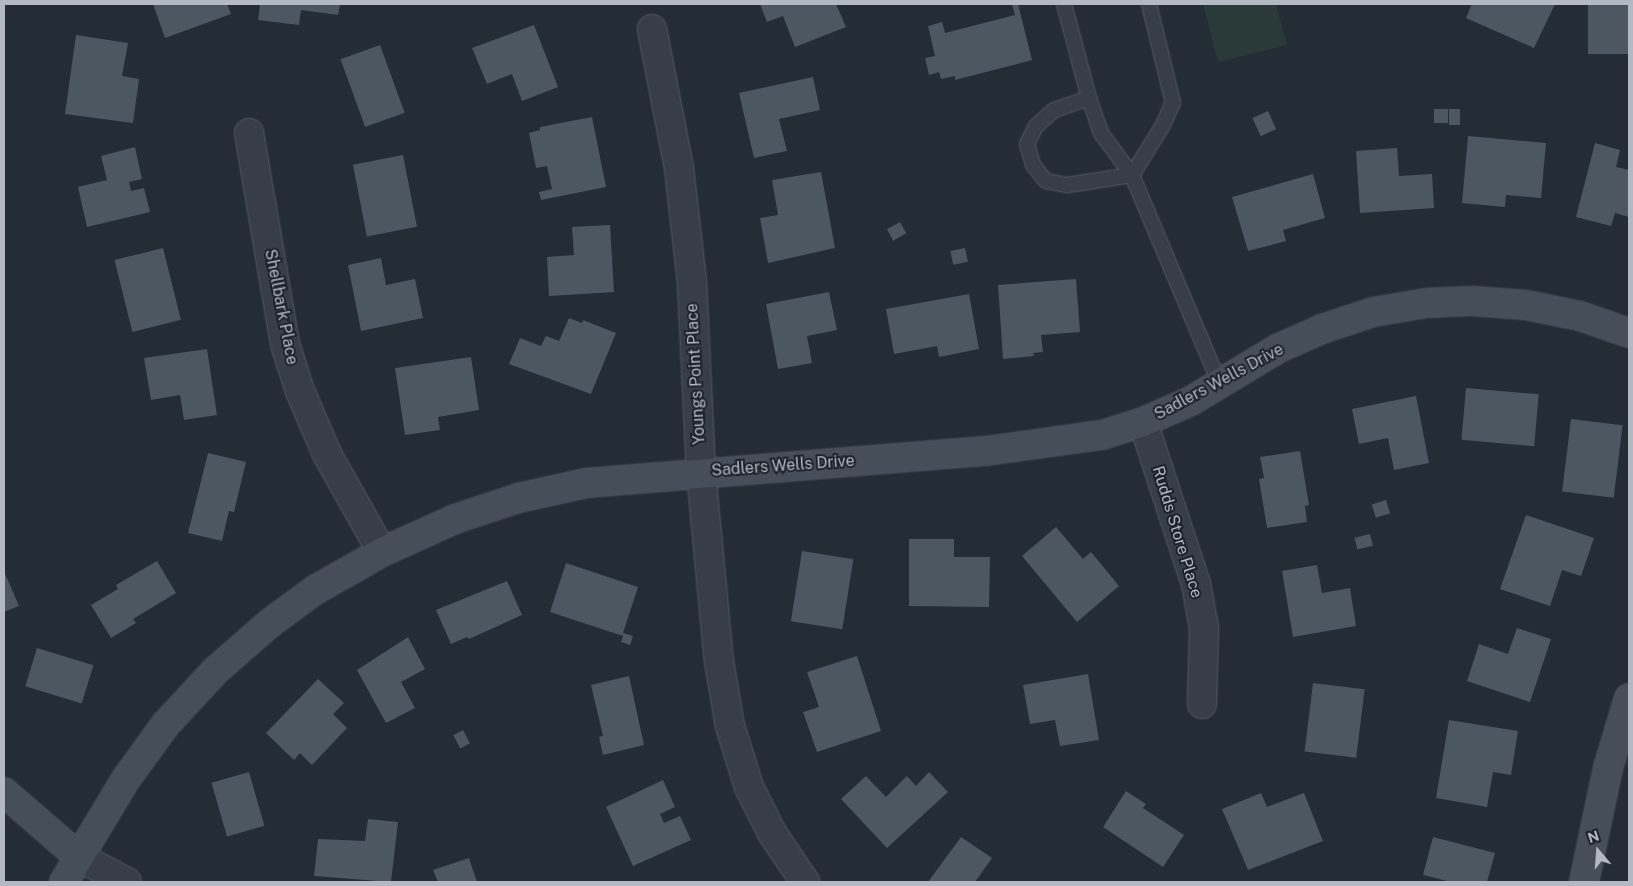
<!DOCTYPE html>
<style>
body{margin:0}
#map{position:relative;width:1633px;height:886px;overflow:hidden;background:#242c36;font-family:"Public Sans",sans-serif}
div>[style]{position:absolute}
[style*='--x']{left:calc(var(--x)*1px);top:calc(var(--y)*1px);width:calc(var(--w)*1px);rotate:calc(var(--a)*1deg)}
.green>*{inset:0;background:#293a39}
.building>*{inset:0;background:#4c5762;transform-origin:0 0}
.roads{filter:drop-shadow(0 0 1px #555c65) drop-shadow(0 0 1px #555c65)}
.lane>*{height:14px;margin:-7px;padding:0 7px;transform-origin:7px;border-radius:7px;background:#373e47}
.street>*{height:28px;margin:-14px;padding:0 14px;transform-origin:14px;border-radius:14px;background:#373e47}
.secondary>*{height:28px;margin:-14px;padding:0 14px;transform-origin:14px;border-radius:14px;background:#454e59}
span{translate:-50% -50%;white-space:nowrap;text-align:center;line-height:1.15;-webkit-text-stroke:4px #1c232c;paint-order:stroke}
.street-label{font-size:16px;color:#b2b9c3}
.frame{position:absolute;inset:0;border:5px solid #b2b9c3;pointer-events:none}
.north{position:absolute;left:1573px;top:826px;width:50px;height:50px;-webkit-text-stroke:4px #1c232c;paint-order:stroke;rotate:342deg;font-size:14px;font-weight:700;line-height:20px;text-align:center;color:#b2b9c3}
.north::after{content:'';display:block;margin:auto;width:18px;height:22px;background:#b2b9c3;clip-path:polygon(50% 0,100% 100%,50% 72%,0 100%)}
</style>
<div id="map">
<div class="green">
<i style="clip-path:polygon(1203px 4px,1276px 4px,1287px 45px,1218px 62px)"></i>
</div>
<div class="building">
<i style="clip-path:polygon(153px 4px,227px 4px,231px 14px,165px 38px)"></i>
<i style="clip-path:polygon(260px 4px,340px 4px,338px 15px,301px 10px,299px 25px,258px 20px)"></i>
<i style="clip-path:polygon(760px 4px,836px 4px,846px 27px,795px 47px,783px 16px,767px 22px)"></i>
<i style="clip-path:polygon(1012px 4px,1018px 4px,1032px 60px,955px 80px,955px 76px,941px 79px,939px 72px,929px 75px,925px 58px,935px 56px,928px 26px,942px 22px,945px 33px,1015px 15px)"></i>
<i style="clip-path:polygon(1472px 4px,1555px 4px,1534px 48px,1466px 18px)"></i>
<i style="left:1588px;top:4px;width:41px;height:50px"></i>
<i style="clip-path:polygon(534px 25px,558px 87px,522px 101px,512px 74px,487px 84px,472px 48px)"></i>
<i style="clip-path:polygon(76px 35px,128px 43px,122px 76px,139px 79px,133px 123px,65px 114px)"></i>
<i style="left:380px;top:45px;width:72px;height:42px;rotate:70deg"></i>
<i style="clip-path:polygon(813px 77px,820px 110px,779px 119px,787px 151px,754px 158px,739px 93px)"></i>
<i style="left:1448px;top:109px;width:14px;height:14px;rotate:90deg"></i>
<i style="left:1449px;top:109px;width:11px;height:16px"></i>
<i style="left:1268px;top:111px;width:20px;height:17px;rotate:66deg"></i>
<i style="clip-path:polygon(592px 117px,606px 187px,541px 200px,539px 192px,552px 189px,547px 166px,536px 168px,529px 133px,540px 130px,540px 127px)"></i>
<i style="clip-path:polygon(1468px 136px,1546px 143px,1541px 198px,1506px 195px,1505px 207px,1462px 203px)"></i>
<i style="clip-path:polygon(1595px 143px,1620px 150px,1616px 167px,1629px 170px,1629px 217px,1615px 213px,1611px 226px,1576px 217px)"></i>
<i style="clip-path:polygon(135px 147px,142px 179px,129px 182px,131px 191px,144px 188px,150px 212px,87px 227px,78px 187px,107px 180px,101px 156px)"></i>
<i style="clip-path:polygon(1397px 148px,1399px 176px,1432px 174px,1434px 208px,1360px 213px,1356px 151px)"></i>
<i style="left:403px;top:155px;width:73px;height:51px;rotate:79deg"></i>
<i style="clip-path:polygon(821px 172px,835px 248px,768px 263px,760px 218px,778px 215px,772px 180px)"></i>
<i style="clip-path:polygon(1313px 174px,1325px 218px,1283px 230px,1286px 241px,1248px 251px,1232px 197px)"></i>
<i style="left:900px;top:222px;width:13px;height:15px;rotate:61deg"></i>
<i style="clip-path:polygon(610px 225px,614px 292px,549px 296px,547px 257px,574px 255px,572px 227px)"></i>
<i style="left:163px;top:248px;width:74px;height:50px;rotate:76deg"></i>
<i style="left:965px;top:248px;width:14px;height:15px;rotate:78deg"></i>
<i style="clip-path:polygon(381px 258px,386px 285px,415px 279px,423px 318px,361px 331px,348px 265px)"></i>
<i style="clip-path:polygon(1076px 279px,1080px 332px,1041px 335px,1043px 352px,1033px 353px,1034px 356px,1003px 359px,998px 285px)"></i>
<i style="clip-path:polygon(829px 292px,837px 330px,807px 336px,812px 363px,778px 369px,766px 304px)"></i>
<i style="clip-path:polygon(969px 294px,979px 349px,939px 357px,937px 346px,894px 354px,886px 309px)"></i>
<i style="clip-path:polygon(569px 318px,582px 323px,583px 320px,616px 333px,591px 394px,509px 364px,520px 338px,541px 346px,546px 336px,559px 341px)"></i>
<i style="clip-path:polygon(207px 349px,217px 415px,184px 420px,180px 395px,151px 400px,144px 358px)"></i>
<i style="clip-path:polygon(471px 357px,479px 410px,438px 417px,440px 430px,405px 435px,395px 368px)"></i>
<i style="left:1466px;top:388px;width:73px;height:52px;rotate:5deg"></i>
<i style="clip-path:polygon(1416px 396px,1429px 463px,1394px 470px,1388px 438px,1359px 444px,1352px 409px)"></i>
<i style="left:1571px;top:419px;width:52px;height:73px;rotate:7deg"></i>
<i style="clip-path:polygon(1300px 451px,1309px 505px,1305px 506px,1307px 522px,1267px 528px,1259px 479px,1264px 478px,1260px 457px)"></i>
<i style="clip-path:polygon(208px 453px,246px 462px,234px 512px,229px 511px,222px 541px,188px 533px)"></i>
<i style="left:1386px;top:500px;width:14px;height:15px;rotate:73deg"></i>
<i style="clip-path:polygon(1526px 515px,1594px 538px,1581px 576px,1562px 570px,1550px 606px,1500px 589px)"></i>
<i style="clip-path:polygon(1056px 527px,1083px 559px,1091px 552px,1119px 586px,1077px 622px,1022px 556px)"></i>
<i style="left:1370px;top:534px;width:12px;height:16px;rotate:76deg"></i>
<i style="clip-path:polygon(909px 539px,954px 539px,954px 557px,990px 557px,989px 607px,909px 606px)"></i>
<i style="left:802px;top:551px;width:52px;height:71px;rotate:9deg"></i>
<i style="clip-path:polygon(157px 561px,176px 593px,133px 619px,136px 623px,111px 638px,91px 605px,118px 589px,116px 585px)"></i>
<i style="clip-path:polygon(566px 563px,638px 587px,623px 633px,633px 636px,630px 645px,621px 642px,623px 636px,550px 612px)"></i>
<i style="clip-path:polygon(1317px 565px,1322px 593px,1350px 588px,1356px 626px,1293px 637px,1282px 571px)"></i>
<i style="clip-path:polygon(4px 571px,19px 606px,4px 612px)"></i>
<i style="clip-path:polygon(507px 581px,522px 615px,469px 639px,467px 637px,451px 644px,436px 610px)"></i>
<i style="clip-path:polygon(1517px 628px,1551px 639px,1530px 702px,1467px 681px,1479px 644px,1508px 654px)"></i>
<i style="clip-path:polygon(408px 637px,425px 669px,401px 682px,415px 708px,386px 723px,357px 670px)"></i>
<i style="left:37px;top:648px;width:59px;height:40px;rotate:17deg"></i>
<i style="clip-path:polygon(857px 656px,881px 731px,817px 752px,803px 712px,819px 707px,807px 672px)"></i>
<i style="clip-path:polygon(1088px 674px,1099px 740px,1060px 746px,1055px 720px,1030px 724px,1023px 685px)"></i>
<i style="clip-path:polygon(629px 676px,644px 745px,603px 755px,599px 737px,603px 736px,591px 685px)"></i>
<i style="clip-path:polygon(318px 679px,344px 703px,333px 714px,347px 728px,312px 765px,300px 753px,294px 760px,266px 733px)"></i>
<i style="left:1313px;top:683px;width:52px;height:69px;rotate:7deg"></i>
<i style="clip-path:polygon(1449px 720px,1518px 731px,1511px 775px,1493px 772px,1487px 807px,1436px 798px)"></i>
<i style="left:463px;top:730px;width:15px;height:11px;rotate:62deg"></i>
<i style="left:249px;top:772px;width:56px;height:39px;rotate:74deg"></i>
<i style="clip-path:polygon(929px 772px,948px 792px,887px 848px,841px 799px,866px 776px,886px 797px,907px 776px,916px 786px)"></i>
<i style="clip-path:polygon(663px 780px,675px 807px,660px 814px,664px 823px,680px 816px,691px 840px,633px 866px,606px 807px)"></i>
<i style="clip-path:polygon(1126px 791px,1146px 804px,1143px 808px,1184px 835px,1163px 867px,1103px 827px)"></i>
<i style="clip-path:polygon(1261px 793px,1267px 807px,1304px 793px,1323px 841px,1248px 870px,1222px 809px)"></i>
<i style="clip-path:polygon(368px 819px,398px 822px,391px 882px,314px 876px,318px 839px,365px 841px)"></i>
<i style="clip-path:polygon(961px 837px,992px 858px,975px 882px,928px 882px)"></i>
<i style="clip-path:polygon(1433px 837px,1495px 853px,1487px 882px,1451px 882px,1423px 875px)"></i>
<i style="clip-path:polygon(469px 858px,477px 882px,438px 882px,433px 870px)"></i>
</div>
<div class="roads">
<div class="lane">
<i style="--x:1064;--y:4;--w:97;--a:75.1"></i>
<i style="--x:1089;--y:98;--w:37;--a:71"></i>
<i style="--x:1101;--y:133;--w:52;--a:53.6"></i>
<i style="--x:1132;--y:175;--w:227;--a:67.2"></i>
<i style="--x:1089;--y:98;--w:37;--a:161"></i>
<i style="--x:1054;--y:110;--w:24;--a:138"></i>
<i style="--x:1036;--y:126;--w:20;--a:117"></i>
<i style="--x:1027;--y:144;--w:22;--a:74"></i>
<i style="--x:1033;--y:165;--w:21;--a:51"></i>
<i style="--x:1046;--y:181;--w:21;--a:11"></i>
<i style="--x:1067;--y:185;--w:66;--a:-8.7"></i>
<i style="--x:1132;--y:175;--w:59;--a:-58.2"></i>
<i style="--x:1163;--y:125;--w:24;--a:-66"></i>
<i style="--x:1173;--y:103;--w:102;--a:-103.6"></i>
</div>
<div class="street">
<i style="--x:652;--y:29;--w:142;--a:79"></i>
<i style="--x:679;--y:168;--w:115;--a:83.5"></i>
<i style="--x:692;--y:282;--w:190;--a:87.3"></i>
<i style="--x:701;--y:472;--w:190;--a:84.6"></i>
<i style="--x:719;--y:661;--w:66;--a:80.4"></i>
<i style="--x:730;--y:726;--w:64;--a:72.7"></i>
<i style="--x:749;--y:787;--w:51;--a:63.4"></i>
<i style="--x:772;--y:833;--w:59;--a:56"></i>
<i style="--x:249;--y:133;--w:214;--a:80.3"></i>
<i style="--x:285;--y:344;--w:49;--a:72.3"></i>
<i style="--x:300;--y:391;--w:69;--a:66.8"></i>
<i style="--x:327;--y:454;--w:112;--a:60.7"></i>
<i style="--x:1143;--y:422;--w:170;--a:71.9"></i>
<i style="--x:1196;--y:584;--w:45;--a:79.7"></i>
<i style="--x:1204;--y:628;--w:76;--a:91.5"></i>
<i style="--x:79;--y:857;--w:54;--a:27.5"></i>
</div>
<div class="secondary">
<i style="--x:4;--y:792;--w:99;--a:40.9"></i>
<i style="--x:64;--y:882;--w:120;--a:-59"></i>
<i style="--x:126;--y:779;--w:68;--a:-54"></i>
<i style="--x:166;--y:724;--w:72;--a:-47.2"></i>
<i style="--x:215;--y:671;--w:73;--a:-41.1"></i>
<i style="--x:270;--y:623;--w:56;--a:-36.3"></i>
<i style="--x:315;--y:590;--w:77;--a:-29.6"></i>
<i style="--x:382;--y:552;--w:80;--a:-24.3"></i>
<i style="--x:455;--y:519;--w:66;--a:-18.4"></i>
<i style="--x:518;--y:498;--w:70;--a:-12.4"></i>
<i style="--x:586;--y:483;--w:401;--a:-4.6"></i>
<i style="--x:986;--y:451;--w:117;--a:-7.9"></i>
<i style="--x:1102;--y:435;--w:43;--a:-17.6"></i>
<i style="--x:1143;--y:422;--w:52;--a:-23.6"></i>
<i style="--x:1191;--y:401;--w:103;--a:-31.1"></i>
<i style="--x:1279;--y:348;--w:47;--a:-23.8"></i>
<i style="--x:1322;--y:329;--w:54;--a:-18.4"></i>
<i style="--x:1373;--y:312;--w:54;--a:-9.6"></i>
<i style="--x:1426;--y:303;--w:46;--a:-2.5"></i>
<i style="--x:1472;--y:301;--w:54;--a:4.2"></i>
<i style="--x:1526;--y:305;--w:55;--a:11.5"></i>
<i style="--x:1580;--y:316;--w:52;--a:19.1"></i>
<i style="--x:1584;--y:882;--w:116;--a:-78.1"></i>
<i style="--x:1608;--y:768;--w:73;--a:-73.3"></i>
</div>
</div>
<div class="street-label">
<span style="left:281px;top:307px;rotate:79deg">Shellbark Place</span>
<span style="left:696px;top:374px;rotate:-93deg">Youngs Point Place</span>
<span style="left:1219px;top:382px;rotate:-28deg">Sadlers Wells Drive</span>
<span style="left:783px;top:466px;rotate:-4deg">Sadlers Wells Drive</span>
<span style="left:1177px;top:532px;rotate:73deg">Rudds Store Place</span>
</div>
<div class="frame"></div>
<div class="north">N</div>
</div>
